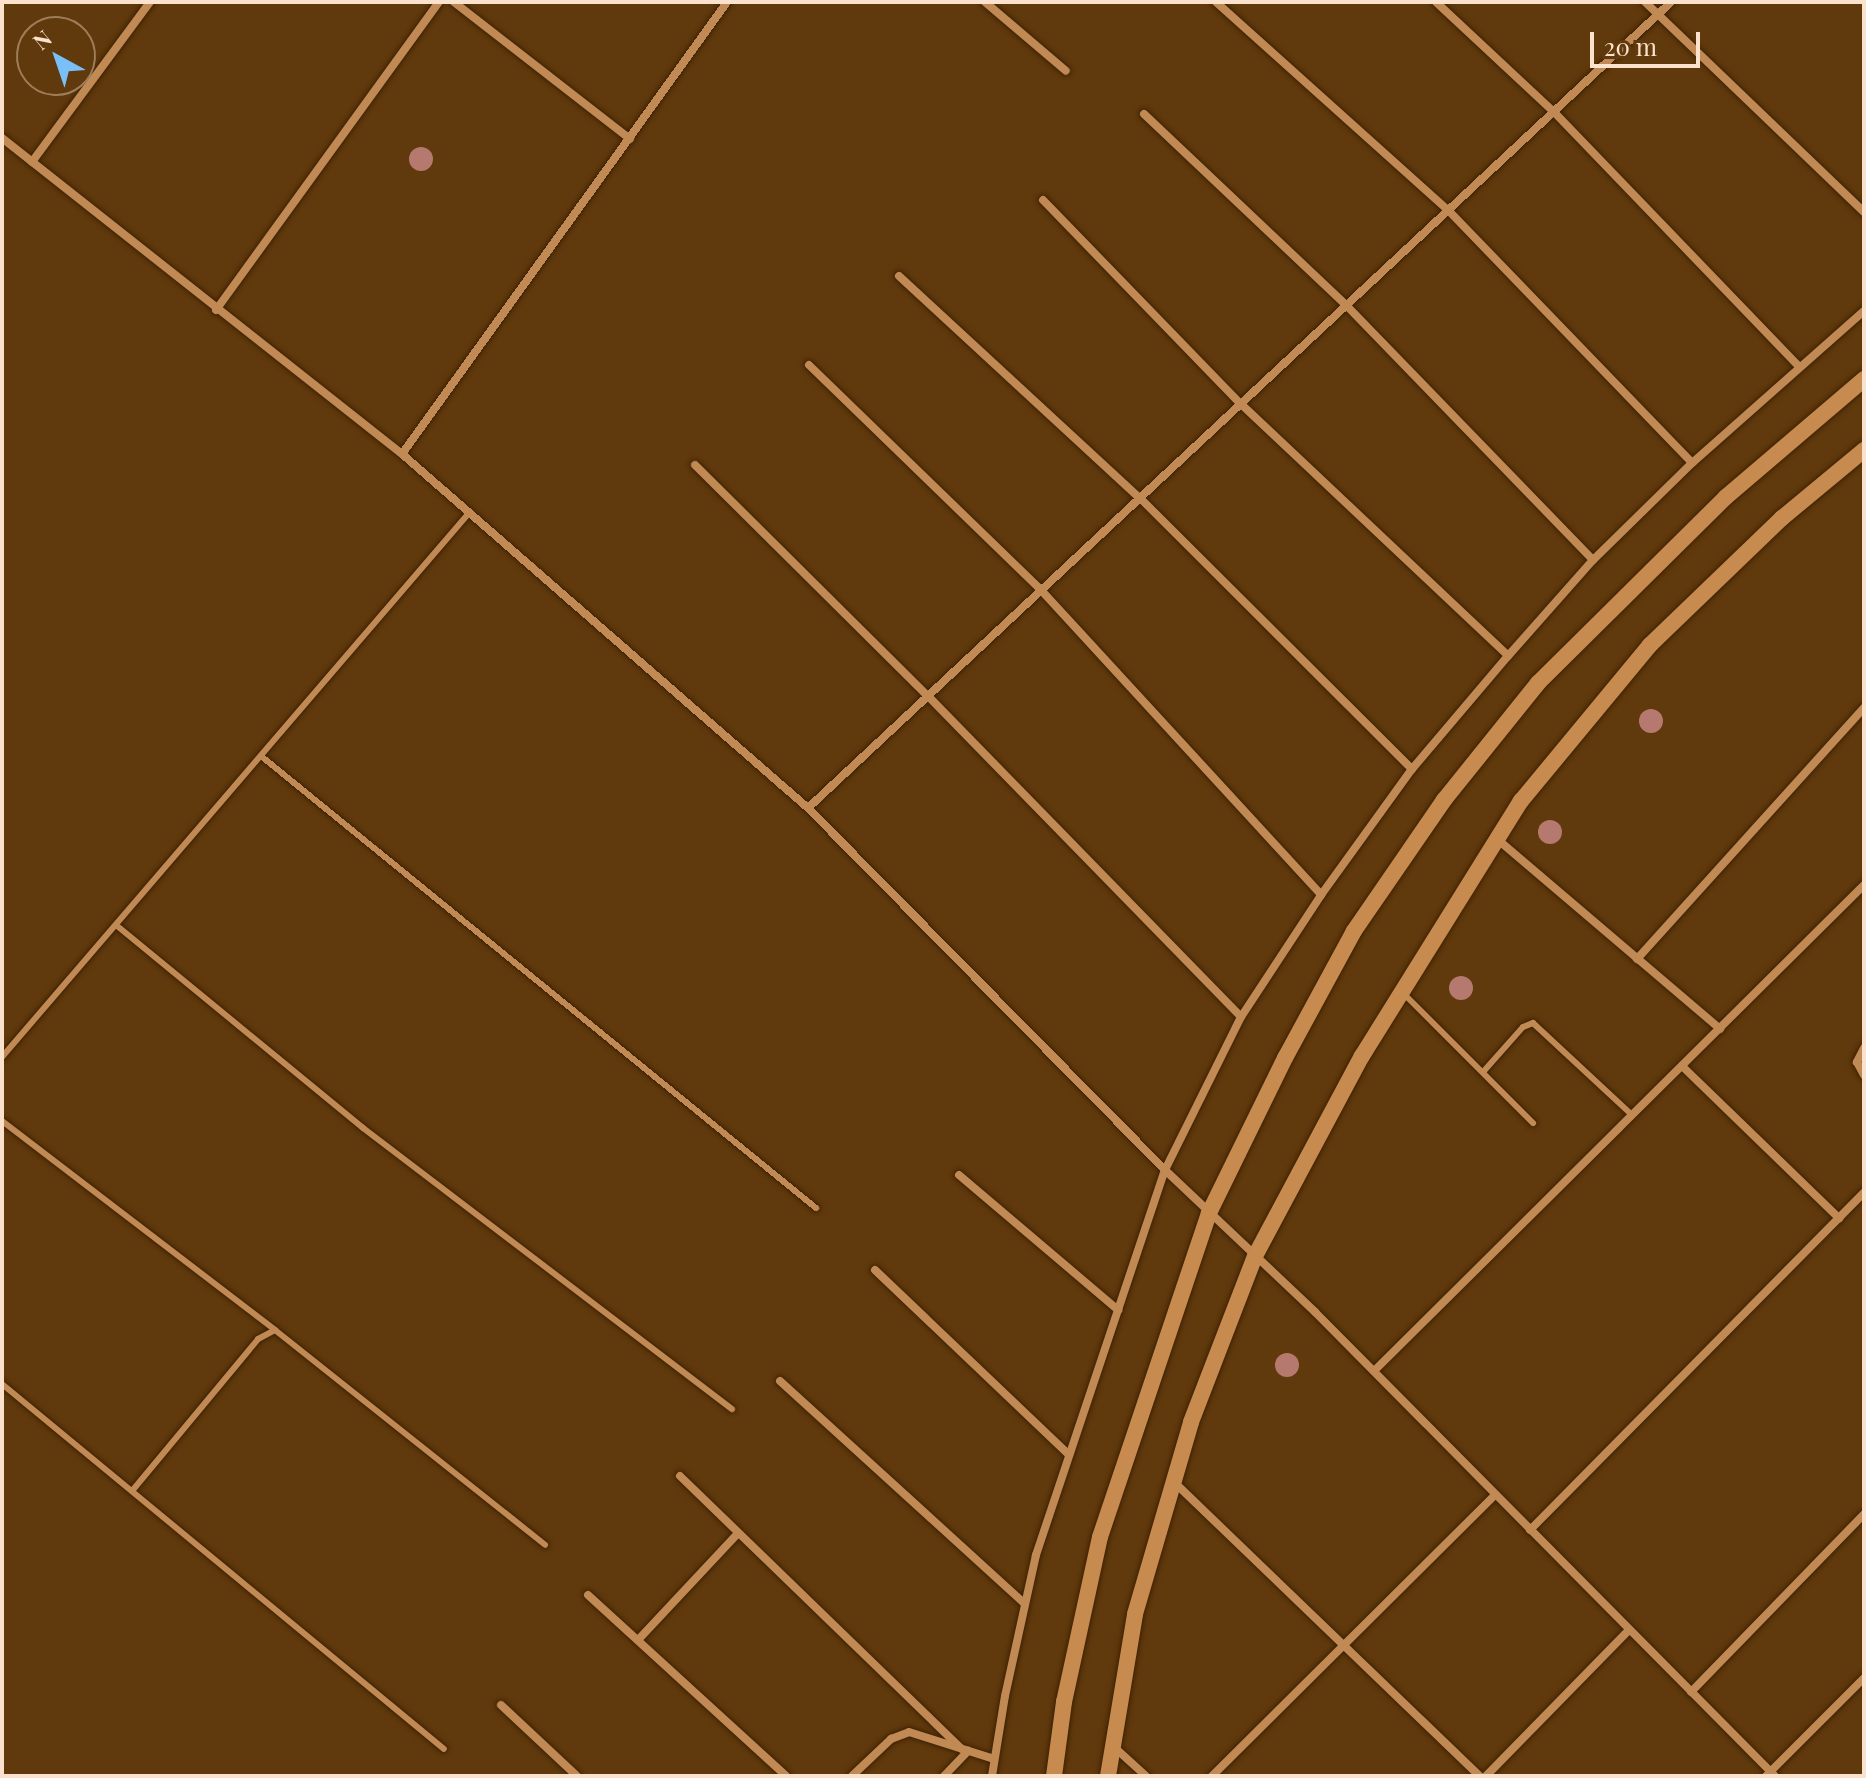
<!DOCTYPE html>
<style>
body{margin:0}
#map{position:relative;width:1866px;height:1778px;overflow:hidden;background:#60390c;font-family:"Playfair Display",serif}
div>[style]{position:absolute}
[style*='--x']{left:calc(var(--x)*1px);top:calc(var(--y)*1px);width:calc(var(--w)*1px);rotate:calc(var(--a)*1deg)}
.roads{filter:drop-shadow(0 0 2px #3e2204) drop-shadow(0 0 2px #3e2204)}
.lane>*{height:6px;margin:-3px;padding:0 3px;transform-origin:3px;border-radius:3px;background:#c18953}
.street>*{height:8px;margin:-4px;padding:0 4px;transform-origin:4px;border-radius:4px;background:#c18953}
.secondary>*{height:16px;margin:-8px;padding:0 8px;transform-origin:8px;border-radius:8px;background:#c78a4f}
.trees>*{width:24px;height:24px;margin:-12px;border-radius:50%;background:#b6796f}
span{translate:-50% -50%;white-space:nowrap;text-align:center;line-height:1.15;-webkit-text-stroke:7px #60390c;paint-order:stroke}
.frame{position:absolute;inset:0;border:4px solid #fbe2cd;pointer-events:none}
.north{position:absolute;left:16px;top:16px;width:80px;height:80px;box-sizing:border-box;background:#60390c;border:2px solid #9e7d59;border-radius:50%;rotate:320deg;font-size:22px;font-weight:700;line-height:32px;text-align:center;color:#fbe2cd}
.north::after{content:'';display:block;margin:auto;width:28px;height:36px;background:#79bff8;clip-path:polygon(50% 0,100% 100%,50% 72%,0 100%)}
.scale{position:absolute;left:1590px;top:32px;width:110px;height:36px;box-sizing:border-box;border:4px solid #fbe2cd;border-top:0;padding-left:10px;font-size:24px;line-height:28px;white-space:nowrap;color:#fbe2cd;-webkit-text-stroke:6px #60390c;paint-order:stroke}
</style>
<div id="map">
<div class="roads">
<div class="lane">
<i style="--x:261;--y:756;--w:716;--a:39.16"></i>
<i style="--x:116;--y:925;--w:320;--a:39.4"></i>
<i style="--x:363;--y:1128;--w:464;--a:37.3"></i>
<i style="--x:1403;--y:993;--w:184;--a:45"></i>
<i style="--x:2;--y:1057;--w:717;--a:-49.36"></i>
<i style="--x:1483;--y:1072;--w:60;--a:-48.4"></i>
<i style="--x:1523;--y:1027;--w:11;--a:-22"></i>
<i style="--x:1533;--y:1023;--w:135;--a:42.9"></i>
<i style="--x:2;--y:1121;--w:344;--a:37.4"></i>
<i style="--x:2;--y:1384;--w:573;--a:39.55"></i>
<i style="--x:132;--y:1491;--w:197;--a:-50.3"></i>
<i style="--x:258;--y:1339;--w:19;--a:-28"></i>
<i style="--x:275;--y:1330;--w:345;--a:38.5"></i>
</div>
<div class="street">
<i style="--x:454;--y:2;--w:223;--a:37.9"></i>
<i style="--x:985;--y:2;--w:106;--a:40.4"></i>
<i style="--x:1216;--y:2;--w:312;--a:41.9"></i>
<i style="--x:1448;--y:210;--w:351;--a:46"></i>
<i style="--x:1436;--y:2;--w:161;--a:43"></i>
<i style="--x:1554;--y:112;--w:354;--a:46.1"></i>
<i style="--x:1645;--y:2;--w:303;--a:43.8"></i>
<i style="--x:1144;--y:114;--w:278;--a:43.4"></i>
<i style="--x:1346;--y:305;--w:355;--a:45.9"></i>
<i style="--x:2;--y:138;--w:510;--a:38.31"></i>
<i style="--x:402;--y:454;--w:539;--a:41.09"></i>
<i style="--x:808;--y:808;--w:508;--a:45.4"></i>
<i style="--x:1165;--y:1170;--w:207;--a:43.4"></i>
<i style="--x:1315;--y:1312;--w:653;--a:45.25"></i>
<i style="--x:32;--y:162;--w:199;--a:-53.6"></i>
<i style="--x:1043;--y:200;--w:284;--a:45.9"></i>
<i style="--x:1241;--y:404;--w:367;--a:43.3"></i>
<i style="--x:899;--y:276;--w:328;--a:42.7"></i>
<i style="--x:1140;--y:498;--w:384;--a:44.9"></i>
<i style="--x:216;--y:310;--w:380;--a:-54.1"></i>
<i style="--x:809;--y:365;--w:323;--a:44.1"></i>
<i style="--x:1041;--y:590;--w:414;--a:47.4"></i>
<i style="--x:402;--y:454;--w:557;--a:-54.28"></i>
<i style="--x:695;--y:465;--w:328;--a:44.8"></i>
<i style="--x:928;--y:696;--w:448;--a:45.7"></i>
<i style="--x:808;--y:808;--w:1181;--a:-43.04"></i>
<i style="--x:1497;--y:839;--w:293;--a:40.4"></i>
<i style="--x:1637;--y:959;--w:338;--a:-47.9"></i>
<i style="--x:1864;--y:1048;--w:16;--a:117"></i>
<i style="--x:1857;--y:1062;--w:15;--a:62"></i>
<i style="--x:1682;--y:1066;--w:219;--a:44.1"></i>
<i style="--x:959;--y:1175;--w:209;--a:40.3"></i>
<i style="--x:875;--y:1270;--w:268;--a:43.6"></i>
<i style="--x:1374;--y:1371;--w:690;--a:-44.77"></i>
<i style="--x:780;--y:1381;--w:330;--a:42.3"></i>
<i style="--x:680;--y:1476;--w:392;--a:44.1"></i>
<i style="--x:1174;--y:1482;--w:424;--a:43.9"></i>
<i style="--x:1530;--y:1530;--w:475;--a:-45.3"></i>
<i style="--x:588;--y:1595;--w:268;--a:42.4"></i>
<i style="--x:638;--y:1640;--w:146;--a:-46.9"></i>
<i style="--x:1691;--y:1692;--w:248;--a:-45.8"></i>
<i style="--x:501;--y:1705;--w:104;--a:43.1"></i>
<i style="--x:1114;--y:1747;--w:43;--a:42.2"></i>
<i style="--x:852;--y:1776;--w:54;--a:-43.5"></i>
<i style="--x:891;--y:1739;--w:19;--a:-21"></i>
<i style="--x:909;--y:1732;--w:89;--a:17.6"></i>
<i style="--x:944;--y:1776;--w:35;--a:-46"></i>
<i style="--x:992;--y:1776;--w:81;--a:-80.8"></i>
<i style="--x:1005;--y:1696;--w:144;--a:-77.6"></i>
<i style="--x:1036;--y:1555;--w:406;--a:-71.5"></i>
<i style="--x:1165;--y:1170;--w:171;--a:-63.6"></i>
<i style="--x:1241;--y:1017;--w:146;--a:-56.7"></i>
<i style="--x:1321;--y:895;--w:155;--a:-54.2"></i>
<i style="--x:1412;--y:769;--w:148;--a:-49.7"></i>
<i style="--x:1508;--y:656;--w:128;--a:-48.5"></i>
<i style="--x:1593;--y:560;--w:139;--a:-44.4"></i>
<i style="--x:1692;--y:463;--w:230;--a:-41.5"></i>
<i style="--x:1212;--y:1776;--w:399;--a:-44.8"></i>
<i style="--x:1486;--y:1776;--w:204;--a:-45.6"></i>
<i style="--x:1766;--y:1776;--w:139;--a:-45"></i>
</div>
<div class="secondary">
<i style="--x:1054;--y:1776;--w:75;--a:-82.3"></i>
<i style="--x:1064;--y:1702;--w:169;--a:-77.7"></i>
<i style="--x:1100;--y:1537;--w:342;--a:-71.4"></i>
<i style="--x:1209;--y:1213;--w:173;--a:-63.9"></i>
<i style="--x:1285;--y:1058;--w:145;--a:-61.5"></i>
<i style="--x:1354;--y:931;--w:159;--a:-55.5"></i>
<i style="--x:1444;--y:800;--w:150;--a:-51.2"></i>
<i style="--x:1538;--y:683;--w:264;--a:-44.7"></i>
<i style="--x:1726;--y:497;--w:182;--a:-40.5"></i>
<i style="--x:1108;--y:1776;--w:164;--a:-80.5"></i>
<i style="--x:1135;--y:1614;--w:200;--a:-73.7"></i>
<i style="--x:1191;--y:1422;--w:178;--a:-68.9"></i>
<i style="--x:1255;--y:1256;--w:227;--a:-61.9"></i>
<i style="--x:1362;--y:1056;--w:301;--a:-58.1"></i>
<i style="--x:1521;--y:801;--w:202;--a:-50.4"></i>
<i style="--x:1650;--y:645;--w:183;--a:-43.9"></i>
<i style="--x:1782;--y:518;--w:107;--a:-39.7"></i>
</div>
</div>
<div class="trees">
<i style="left:421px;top:159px"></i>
<i style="left:1651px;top:721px"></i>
<i style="left:1550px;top:832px"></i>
<i style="left:1461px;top:988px"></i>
<i style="left:1287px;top:1365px"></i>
</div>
<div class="frame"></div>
<div class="north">N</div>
<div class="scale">20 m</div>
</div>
